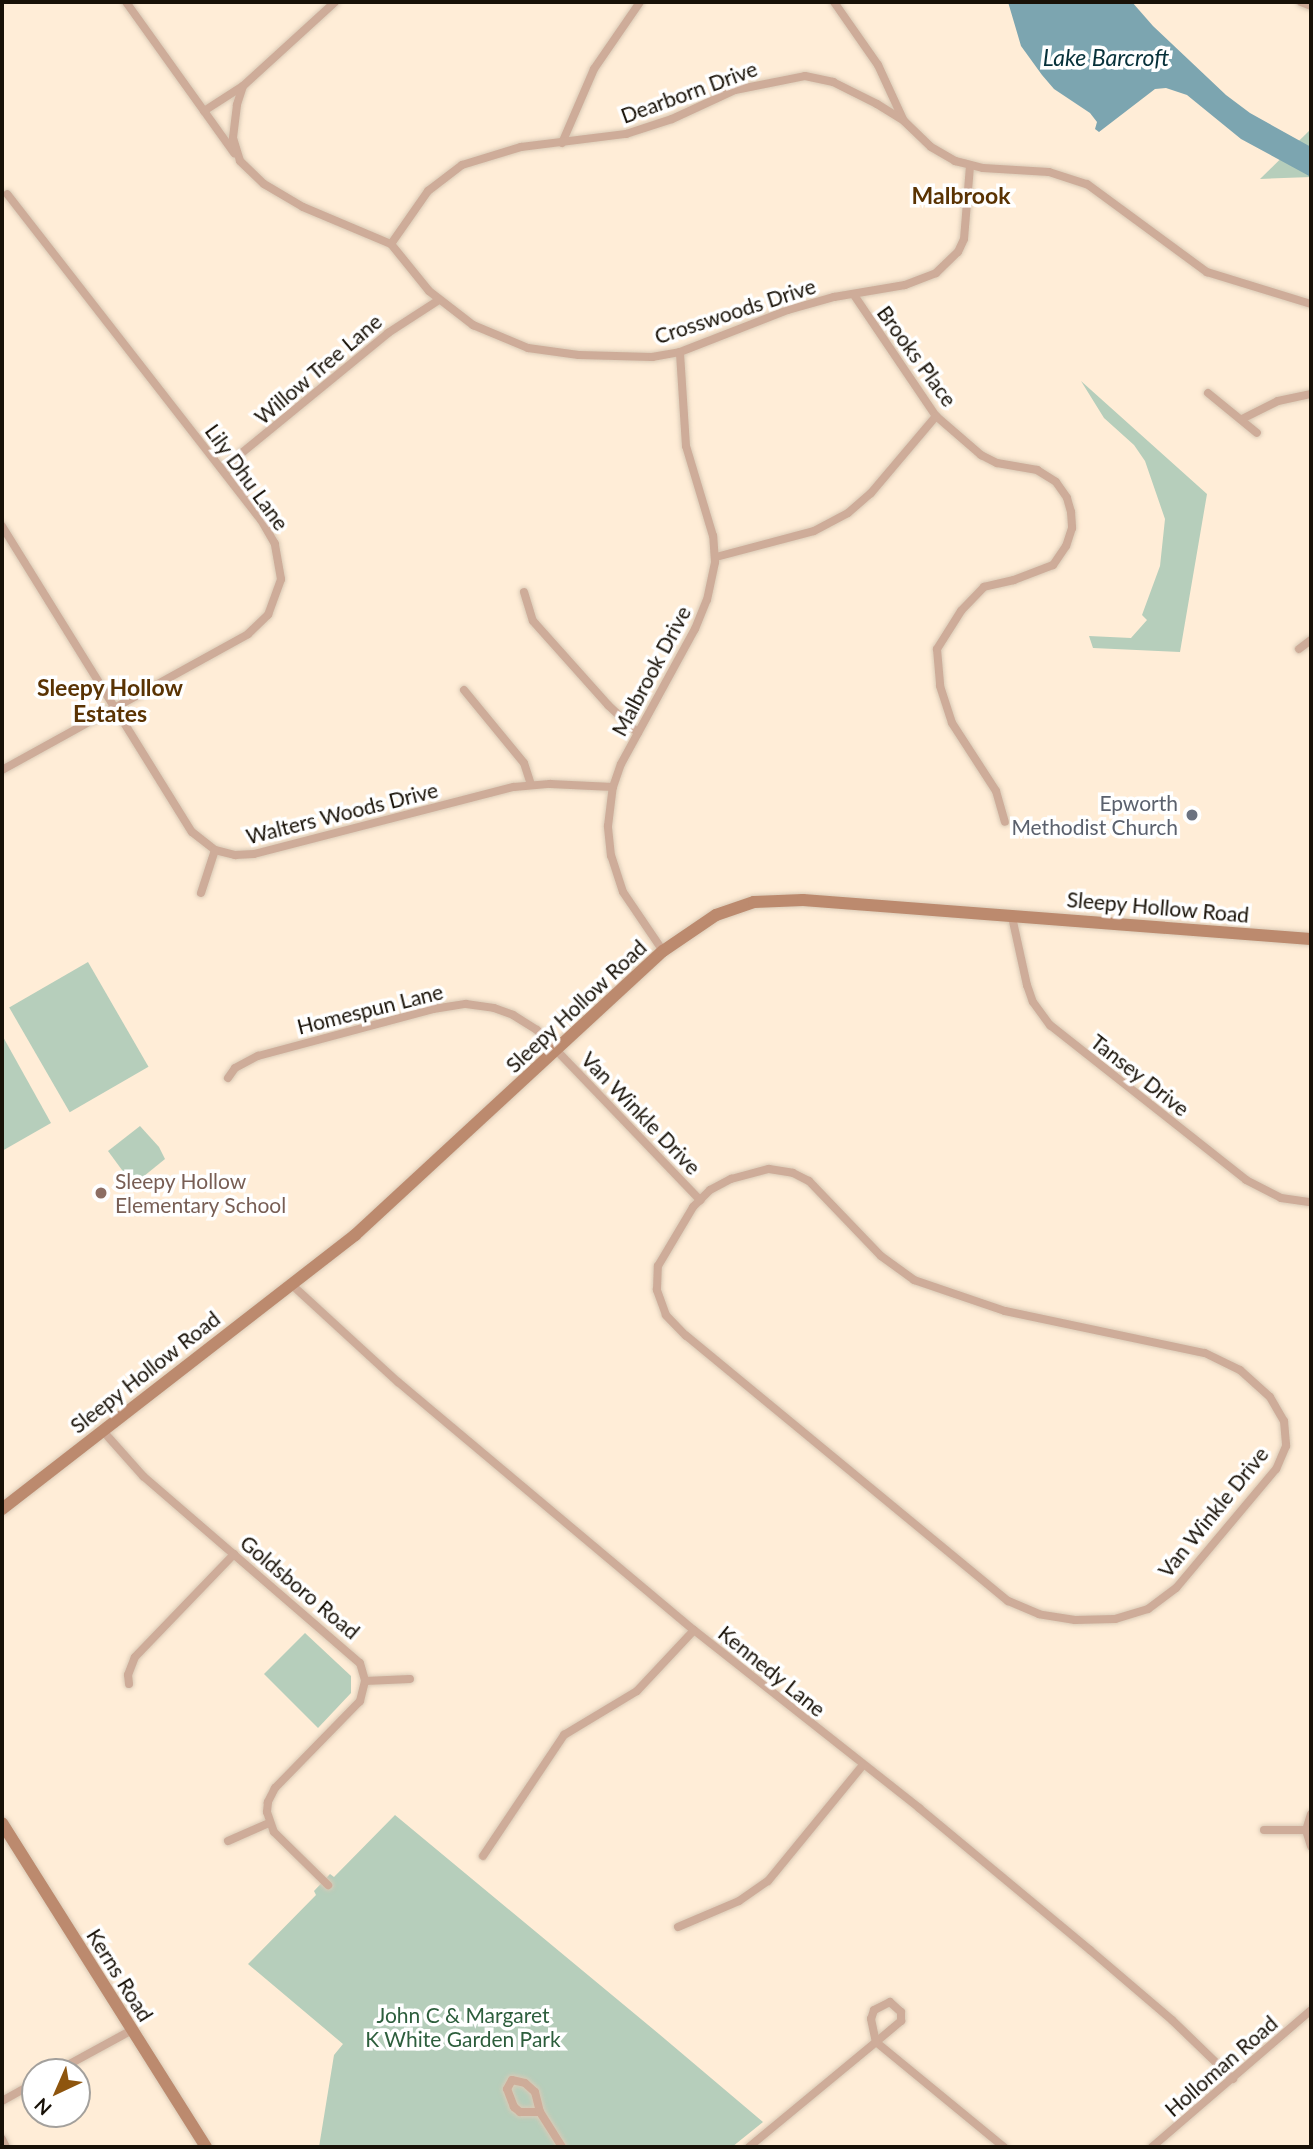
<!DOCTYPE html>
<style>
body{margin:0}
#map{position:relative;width:1313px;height:2149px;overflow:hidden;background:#ffedd7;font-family:Lato,sans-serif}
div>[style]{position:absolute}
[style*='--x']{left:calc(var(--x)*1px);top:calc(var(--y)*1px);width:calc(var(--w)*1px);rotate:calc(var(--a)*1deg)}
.green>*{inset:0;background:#b6cebb;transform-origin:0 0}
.water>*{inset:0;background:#7ca5b0}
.roads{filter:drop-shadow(0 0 2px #dacab6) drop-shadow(0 0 2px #dacab6)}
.street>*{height:8px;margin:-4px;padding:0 4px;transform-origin:4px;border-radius:4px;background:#ceac99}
.secondary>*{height:12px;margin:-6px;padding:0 6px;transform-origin:6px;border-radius:6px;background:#bc8a6e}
.dots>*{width:19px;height:19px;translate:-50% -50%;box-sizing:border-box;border:4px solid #fff;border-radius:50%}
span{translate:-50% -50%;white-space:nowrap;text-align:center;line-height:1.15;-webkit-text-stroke:7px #fff;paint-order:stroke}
.street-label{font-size:21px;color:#181107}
.worship-label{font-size:21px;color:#5b616d}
.right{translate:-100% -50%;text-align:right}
.education-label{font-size:21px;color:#785e54}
.left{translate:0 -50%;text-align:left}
.park-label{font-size:21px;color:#2d5e3c}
.water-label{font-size:23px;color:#07313a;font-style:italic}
.neighbourhood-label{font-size:23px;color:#5a3303;font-weight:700}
.frame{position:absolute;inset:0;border:4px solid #181107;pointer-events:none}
.north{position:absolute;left:21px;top:2058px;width:70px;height:70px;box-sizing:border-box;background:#fff;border:2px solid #a3a09c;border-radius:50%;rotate:224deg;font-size:19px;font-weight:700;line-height:28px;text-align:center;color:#181107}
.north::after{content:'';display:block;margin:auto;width:24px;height:32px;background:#8e550e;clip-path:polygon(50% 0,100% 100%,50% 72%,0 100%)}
</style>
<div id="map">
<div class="green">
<i style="clip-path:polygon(1311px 129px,1311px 177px,1260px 179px)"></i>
<i style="clip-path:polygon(1081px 381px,1207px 494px,1180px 652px,1093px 648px,1089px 636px,1131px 638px,1147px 620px,1142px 615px,1160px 566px,1165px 519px,1145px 461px,1134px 445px,1104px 418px)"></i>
<i style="left:88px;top:962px;width:121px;height:91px;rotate:60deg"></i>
<i style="clip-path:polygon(2px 1035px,51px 1123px,2px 1151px)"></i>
<i style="clip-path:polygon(140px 1126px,159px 1147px,165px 1159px,133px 1185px,108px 1151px)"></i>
<i style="clip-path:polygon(305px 1633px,351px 1676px,351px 1693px,318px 1728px,264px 1674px)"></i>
<i style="clip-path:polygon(395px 1815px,659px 2034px,763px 2122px,732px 2147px,319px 2147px,334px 2055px,343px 2044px,248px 1964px,316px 1895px,314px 1891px,330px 1874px,334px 1877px)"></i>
</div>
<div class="water">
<i style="clip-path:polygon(1008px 2px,1132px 2px,1153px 26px,1226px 95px,1250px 113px,1311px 147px,1311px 177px,1241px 139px,1187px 95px,1166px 88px,1155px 89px,1099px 132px,1095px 129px,1097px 122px,1090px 113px,1054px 89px,1042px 75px,1021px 46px)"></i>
</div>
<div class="roads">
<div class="street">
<i style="--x:126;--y:2;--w:186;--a:54.4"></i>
<i style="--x:834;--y:2;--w:77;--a:55.1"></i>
<i style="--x:878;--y:65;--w:60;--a:65.2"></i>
<i style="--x:1301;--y:2;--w:11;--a:22"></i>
<i style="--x:243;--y:86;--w:20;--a:108"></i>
<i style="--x:237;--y:105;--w:33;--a:97"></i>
<i style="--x:233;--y:138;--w:24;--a:73"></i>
<i style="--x:240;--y:161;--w:33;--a:44"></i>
<i style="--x:264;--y:184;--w:45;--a:30.5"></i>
<i style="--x:303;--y:207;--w:95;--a:22.8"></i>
<i style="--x:391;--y:244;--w:60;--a:51"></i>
<i style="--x:429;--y:291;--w:56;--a:37.7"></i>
<i style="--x:473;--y:325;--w:60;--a:22.7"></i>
<i style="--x:528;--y:348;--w:51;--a:7.8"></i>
<i style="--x:579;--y:355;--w:73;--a:1.6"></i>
<i style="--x:652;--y:357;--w:28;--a:-10"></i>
<i style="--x:680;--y:352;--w:116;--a:-21.3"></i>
<i style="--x:788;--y:310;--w:48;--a:-15.8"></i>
<i style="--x:834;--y:297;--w:72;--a:-9.6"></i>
<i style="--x:905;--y:285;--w:33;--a:-21"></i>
<i style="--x:936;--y:273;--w:30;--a:-44"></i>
<i style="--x:958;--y:252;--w:14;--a:-65"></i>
<i style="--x:964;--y:239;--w:73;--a:-85.3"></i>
<i style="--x:204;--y:111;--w:46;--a:-32.7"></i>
<i style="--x:243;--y:86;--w:125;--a:-42.4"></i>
<i style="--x:562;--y:143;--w:81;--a:-66.6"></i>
<i style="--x:594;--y:69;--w:81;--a:-55.5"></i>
<i style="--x:391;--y:244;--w:65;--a:-55.1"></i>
<i style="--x:428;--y:191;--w:43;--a:-37.4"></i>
<i style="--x:462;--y:165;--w:62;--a:-17"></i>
<i style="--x:521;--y:147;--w:106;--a:-7.1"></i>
<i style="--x:626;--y:134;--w:48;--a:-18.1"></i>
<i style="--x:672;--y:119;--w:69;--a:-24.7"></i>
<i style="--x:735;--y:90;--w:71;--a:-11.3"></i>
<i style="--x:805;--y:76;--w:29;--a:12"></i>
<i style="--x:833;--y:82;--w:49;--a:26.6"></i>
<i style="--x:877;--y:104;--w:32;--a:32"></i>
<i style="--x:904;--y:121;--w:37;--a:44"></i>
<i style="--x:931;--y:147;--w:28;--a:30"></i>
<i style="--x:955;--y:161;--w:29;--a:14"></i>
<i style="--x:983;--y:168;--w:66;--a:3.5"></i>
<i style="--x:1049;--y:172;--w:40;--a:18"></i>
<i style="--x:1087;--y:184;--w:149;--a:36.3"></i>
<i style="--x:1207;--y:272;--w:109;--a:17.1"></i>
<i style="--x:854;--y:295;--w:146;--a:55.9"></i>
<i style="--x:936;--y:416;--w:60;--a:40.9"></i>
<i style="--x:981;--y:455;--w:18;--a:27"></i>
<i style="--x:997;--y:463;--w:41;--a:9.9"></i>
<i style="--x:1037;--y:470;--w:22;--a:32"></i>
<i style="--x:1056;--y:482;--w:19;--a:55"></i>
<i style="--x:1067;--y:498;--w:15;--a:74"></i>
<i style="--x:1071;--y:512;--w:16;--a:86"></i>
<i style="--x:1072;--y:528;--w:19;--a:108"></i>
<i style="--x:1066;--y:546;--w:23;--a:124"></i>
<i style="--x:1053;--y:565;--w:42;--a:159"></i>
<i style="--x:1014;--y:580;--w:31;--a:167"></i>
<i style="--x:984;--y:587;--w:33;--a:134"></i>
<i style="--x:961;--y:611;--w:45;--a:122.3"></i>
<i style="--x:937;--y:649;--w:37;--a:85"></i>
<i style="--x:940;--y:686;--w:39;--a:72"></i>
<i style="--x:952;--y:723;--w:81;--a:57.1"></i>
<i style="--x:996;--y:791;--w:32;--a:74"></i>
<i style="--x:1208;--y:393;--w:63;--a:39.2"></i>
<i style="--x:1242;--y:419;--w:40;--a:-26.6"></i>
<i style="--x:1278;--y:401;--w:34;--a:-12"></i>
<i style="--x:222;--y:469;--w:215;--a:-39.3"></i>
<i style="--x:388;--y:333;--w:61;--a:-32.9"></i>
<i style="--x:2;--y:526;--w:360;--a:58.2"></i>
<i style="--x:192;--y:832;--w:29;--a:38"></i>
<i style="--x:215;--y:850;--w:21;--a:14"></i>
<i style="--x:235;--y:855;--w:19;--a:-3"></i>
<i style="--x:254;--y:854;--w:268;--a:-14.5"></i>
<i style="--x:514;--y:787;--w:36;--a:-5"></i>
<i style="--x:550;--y:784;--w:63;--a:2.7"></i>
<i style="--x:716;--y:557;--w:101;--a:-14.9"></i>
<i style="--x:814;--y:531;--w:38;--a:-28"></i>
<i style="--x:848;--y:513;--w:30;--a:-41"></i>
<i style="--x:871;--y:493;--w:101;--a:-49.8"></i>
<i style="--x:524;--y:592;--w:30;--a:73"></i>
<i style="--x:533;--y:621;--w:113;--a:48.2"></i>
<i style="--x:608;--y:705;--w:41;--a:43"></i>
<i style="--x:1299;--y:649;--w:15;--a:-37"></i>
<i style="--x:464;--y:690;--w:94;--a:50.6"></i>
<i style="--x:524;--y:763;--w:22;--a:72"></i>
<i style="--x:2;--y:770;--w:281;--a:-28.9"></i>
<i style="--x:248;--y:634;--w:28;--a:-44"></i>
<i style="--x:268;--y:615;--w:38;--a:-70"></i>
<i style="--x:281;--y:579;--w:36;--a:-100"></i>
<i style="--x:275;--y:544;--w:28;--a:-120"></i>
<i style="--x:261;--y:520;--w:413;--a:-127.9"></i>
<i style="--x:201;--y:893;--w:45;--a:-72"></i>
<i style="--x:1012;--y:917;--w:70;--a:77.6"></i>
<i style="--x:1027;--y:985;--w:18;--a:71"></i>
<i style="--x:1033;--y:1002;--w:29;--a:54"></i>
<i style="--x:1050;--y:1025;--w:250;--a:38.3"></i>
<i style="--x:1246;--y:1180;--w:39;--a:27"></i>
<i style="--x:1281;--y:1198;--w:30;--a:8"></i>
<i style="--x:663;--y:951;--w:71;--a:-124.1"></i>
<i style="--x:623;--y:892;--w:38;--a:-108"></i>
<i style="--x:611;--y:856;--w:30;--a:-96"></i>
<i style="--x:608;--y:826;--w:39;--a:-83"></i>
<i style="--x:613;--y:787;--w:24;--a:-71"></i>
<i style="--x:621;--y:764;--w:154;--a:-61.3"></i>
<i style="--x:695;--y:629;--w:31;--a:-68"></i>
<i style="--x:707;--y:600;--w:39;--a:-78"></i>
<i style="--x:715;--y:562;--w:26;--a:-94"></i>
<i style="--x:713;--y:536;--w:94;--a:-106.7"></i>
<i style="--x:686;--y:446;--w:94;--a:-93.7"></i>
<i style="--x:228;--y:1078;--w:12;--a:-55"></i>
<i style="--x:235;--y:1068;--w:26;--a:-28"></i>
<i style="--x:258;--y:1056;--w:181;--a:-15"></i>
<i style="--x:433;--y:1009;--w:33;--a:-9"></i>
<i style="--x:466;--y:1004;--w:28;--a:8"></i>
<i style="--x:494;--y:1008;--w:20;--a:20"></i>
<i style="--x:513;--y:1015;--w:28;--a:32"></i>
<i style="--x:537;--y:1030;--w:236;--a:46.2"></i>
<i style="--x:769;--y:1169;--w:24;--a:9"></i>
<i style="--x:793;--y:1173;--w:18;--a:27"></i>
<i style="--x:809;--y:1181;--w:104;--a:46.2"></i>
<i style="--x:881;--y:1256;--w:41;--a:36"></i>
<i style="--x:914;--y:1280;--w:96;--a:18.8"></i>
<i style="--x:1005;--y:1311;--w:204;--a:11.9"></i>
<i style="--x:1205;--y:1353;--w:39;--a:26"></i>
<i style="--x:1240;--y:1370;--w:40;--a:42"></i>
<i style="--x:1270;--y:1397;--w:28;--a:60"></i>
<i style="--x:1284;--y:1421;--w:25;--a:85"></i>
<i style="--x:1286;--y:1446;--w:25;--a:113"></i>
<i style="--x:1276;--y:1469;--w:155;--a:130"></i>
<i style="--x:1176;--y:1588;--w:35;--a:143"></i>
<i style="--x:1148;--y:1609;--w:34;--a:163"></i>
<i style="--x:1115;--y:1619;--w:40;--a:178.6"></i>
<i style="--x:1075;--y:1620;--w:36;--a:-171"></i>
<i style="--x:1039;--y:1614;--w:34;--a:-157"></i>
<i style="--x:1008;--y:1601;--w:417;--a:-140.5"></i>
<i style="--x:686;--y:1336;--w:29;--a:-134"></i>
<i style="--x:666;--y:1315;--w:27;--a:-110"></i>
<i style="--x:657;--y:1290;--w:24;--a:-88"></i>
<i style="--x:658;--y:1266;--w:69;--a:-59.3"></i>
<i style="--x:693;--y:1207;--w:24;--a:-45"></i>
<i style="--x:710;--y:1190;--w:24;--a:-28"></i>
<i style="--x:731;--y:1179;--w:39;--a:-15"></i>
<i style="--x:292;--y:1285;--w:144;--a:42.5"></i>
<i style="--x:398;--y:1382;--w:386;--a:40"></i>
<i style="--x:694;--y:1630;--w:287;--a:38.3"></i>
<i style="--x:919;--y:1808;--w:222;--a:39.7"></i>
<i style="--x:1090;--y:1950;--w:108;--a:40.5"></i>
<i style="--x:1172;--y:2020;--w:85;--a:44"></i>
<i style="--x:102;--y:1430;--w:62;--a:48.3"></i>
<i style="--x:143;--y:1476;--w:286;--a:40.8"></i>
<i style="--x:360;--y:1663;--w:19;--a:74"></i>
<i style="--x:365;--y:1681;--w:21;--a:104"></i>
<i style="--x:360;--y:1701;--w:122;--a:134.3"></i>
<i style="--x:275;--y:1788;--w:16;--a:117"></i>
<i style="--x:268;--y:1802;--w:10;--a:96"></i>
<i style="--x:267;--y:1812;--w:21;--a:71"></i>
<i style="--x:274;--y:1832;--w:76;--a:44.5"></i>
<i style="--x:365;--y:1681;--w:45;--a:-2.5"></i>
<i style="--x:129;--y:1684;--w:9;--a:-96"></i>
<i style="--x:128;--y:1675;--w:19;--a:-69"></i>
<i style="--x:135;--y:1657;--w:143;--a:-46.1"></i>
<i style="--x:1311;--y:1814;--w:17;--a:107"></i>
<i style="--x:1306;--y:1830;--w:17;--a:73"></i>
<i style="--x:1264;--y:1830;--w:42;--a:0"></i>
<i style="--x:228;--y:1841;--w:45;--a:-23.7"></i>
<i style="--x:483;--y:1856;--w:146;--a:-56.2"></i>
<i style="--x:564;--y:1735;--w:85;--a:-31.1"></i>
<i style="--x:637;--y:1691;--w:83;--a:-46.9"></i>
<i style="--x:678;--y:1927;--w:66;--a:-23.1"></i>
<i style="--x:739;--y:1901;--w:35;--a:-35"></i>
<i style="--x:768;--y:1881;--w:149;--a:-50.7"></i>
<i style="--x:876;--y:2042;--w:166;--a:39.4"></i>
<i style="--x:55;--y:2072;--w:88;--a:-28.6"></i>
<i style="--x:2;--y:2101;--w:38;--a:-29"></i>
<i style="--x:540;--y:2112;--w:20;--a:180"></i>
<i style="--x:520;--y:2112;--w:8;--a:-140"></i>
<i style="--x:514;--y:2107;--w:19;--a:-111"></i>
<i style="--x:507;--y:2089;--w:10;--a:-61"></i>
<i style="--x:512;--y:2080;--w:13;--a:13"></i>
<i style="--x:525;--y:2083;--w:13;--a:42"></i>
<i style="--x:535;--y:2092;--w:21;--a:76"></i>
<i style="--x:540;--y:2112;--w:41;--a:57.8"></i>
<i style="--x:2;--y:2139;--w:9;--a:63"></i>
<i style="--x:749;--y:2147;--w:165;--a:-39.6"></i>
<i style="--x:876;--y:2042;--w:33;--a:-40"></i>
<i style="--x:901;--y:2021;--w:9;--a:-90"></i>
<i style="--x:901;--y:2012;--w:15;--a:-138"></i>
<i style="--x:890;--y:2002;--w:18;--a:153"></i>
<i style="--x:874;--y:2010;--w:9;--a:108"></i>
<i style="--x:871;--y:2019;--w:24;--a:78"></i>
<i style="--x:1152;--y:2147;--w:210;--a:-40.7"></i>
</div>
<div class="secondary">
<i style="--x:2;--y:1509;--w:447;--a:-37.8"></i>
<i style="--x:355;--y:1235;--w:419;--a:-42.7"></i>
<i style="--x:663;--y:951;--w:64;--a:-34.2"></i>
<i style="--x:716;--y:915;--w:40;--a:-18.9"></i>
<i style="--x:754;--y:902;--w:49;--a:-2.3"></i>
<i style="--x:803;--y:900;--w:509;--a:4.39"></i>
<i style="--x:2;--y:1823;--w:383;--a:57.8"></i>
</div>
</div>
<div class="dots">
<i style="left:1192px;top:815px;background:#6b7280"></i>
<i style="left:101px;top:1193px;background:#8d6e63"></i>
</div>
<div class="street-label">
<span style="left:689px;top:92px;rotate:-20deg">Dearborn Drive</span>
<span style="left:735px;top:311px;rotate:-18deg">Crosswoods Drive</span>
<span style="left:917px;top:356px;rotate:54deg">Brooks Place</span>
<span style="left:318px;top:369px;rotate:-40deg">Willow Tree Lane</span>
<span style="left:247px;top:477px;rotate:54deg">Lily Dhu Lane</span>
<span style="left:651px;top:671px;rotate:-62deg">Malbrook Drive</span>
<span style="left:342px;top:813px;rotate:-14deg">Walters Woods Drive</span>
<span style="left:1158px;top:907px;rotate:5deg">Sleepy Hollow Road</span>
<span style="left:576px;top:1006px;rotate:-43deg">Sleepy Hollow Road</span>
<span style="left:370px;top:1009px;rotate:-14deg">Homespun Lane</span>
<span style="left:1140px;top:1075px;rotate:38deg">Tansey Drive</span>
<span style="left:641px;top:1113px;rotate:46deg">Van Winkle Drive</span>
<span style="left:145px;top:1372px;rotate:-38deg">Sleepy Hollow Road</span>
<span style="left:1213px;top:1512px;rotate:-51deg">Van Winkle Drive</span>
<span style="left:300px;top:1587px;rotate:40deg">Goldsboro Road</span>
<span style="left:772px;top:1671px;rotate:39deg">Kennedy Lane</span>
<span style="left:120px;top:1975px;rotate:58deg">Kerns Road</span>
<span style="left:1221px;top:2066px;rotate:-41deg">Holloman Road</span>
</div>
<div class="worship-label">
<span class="right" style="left:1178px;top:815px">Epworth<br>Methodist Church</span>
</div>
<div class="education-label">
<span class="left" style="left:115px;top:1193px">Sleepy Hollow<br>Elementary School</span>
</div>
<div class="park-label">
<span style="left:463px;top:2027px">John C &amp; Margaret<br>K White Garden Park</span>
</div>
<div class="water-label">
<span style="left:1106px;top:57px">Lake Barcroft</span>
</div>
<div class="neighbourhood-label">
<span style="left:961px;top:195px">Malbrook</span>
<span style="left:110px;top:700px">Sleepy Hollow<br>Estates</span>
</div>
<div class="frame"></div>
<div class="north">N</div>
</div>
